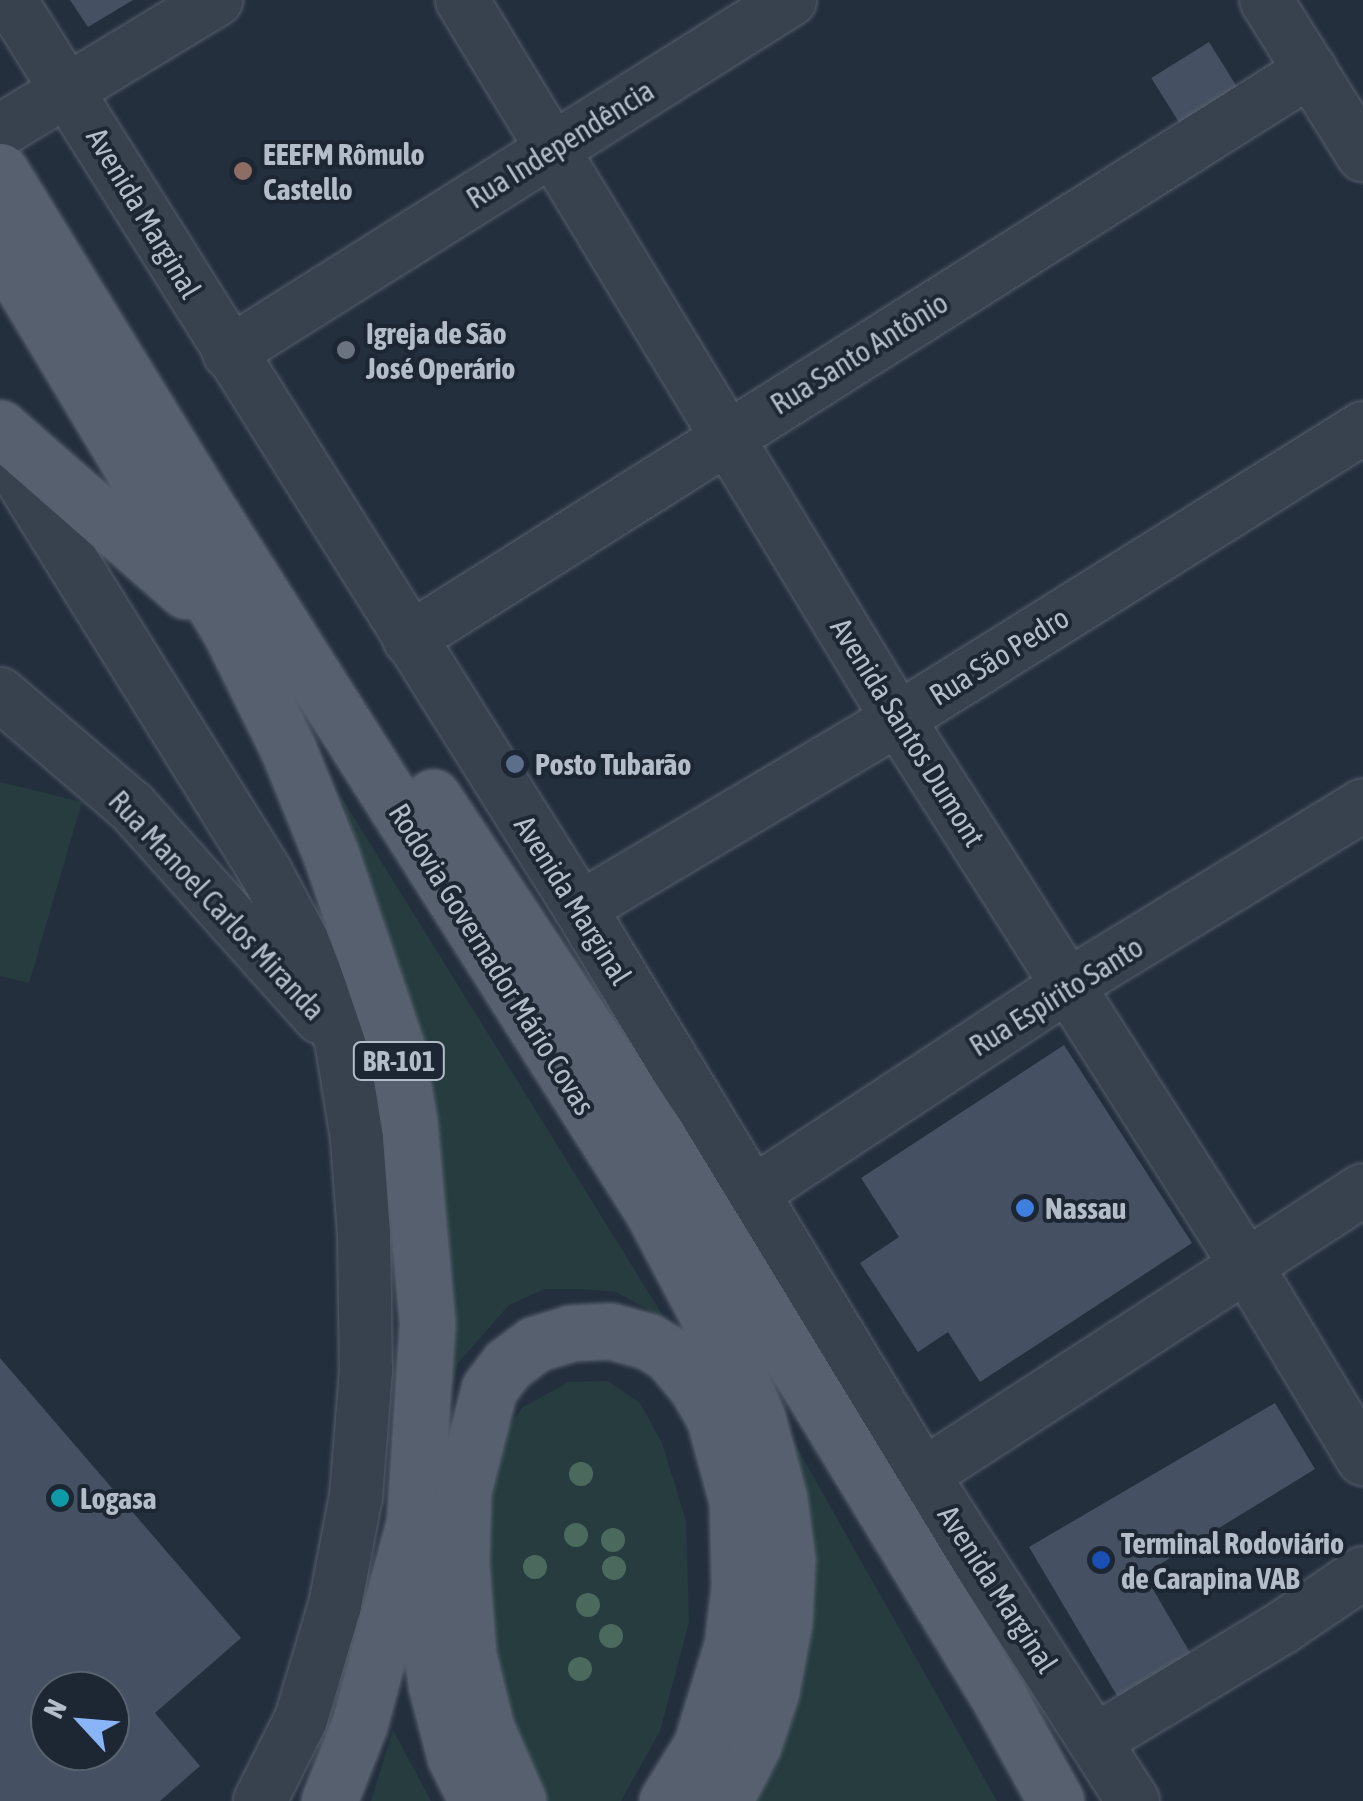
<!DOCTYPE html>
<meta charset="utf-8">
<style>
body{margin:0}
#map{position:relative;width:1363px;height:1801px;overflow:hidden;background:#242f3e;font-family:"Asap Condensed",sans-serif}
div>[style]{position:absolute}
[style*='--x']{left:calc(var(--x)*1px);top:calc(var(--y)*1px);width:calc(var(--w)*1px);rotate:calc(var(--a)*1deg)}
.green>*{inset:0;background:#263c3f}
.building>*{inset:0;background:#455162;transform-origin:0 0}
.roads{filter:drop-shadow(0 0 2px #565f6c) drop-shadow(0 0 2px #565f6c)}
.minor>*{height:52px;margin:-26px;padding:0 26px;transform-origin:26px;border-radius:26px;background:#38414e}
.major>*{height:55px;margin:-27.5px;padding:0 27.5px;transform-origin:27.5px;border-radius:27.5px;background:#56606e}
.trees>*{width:24px;height:24px;margin:-12px;border-radius:50%;background:#4b6a5d}
.dots>*{width:28px;height:28px;translate:-50% -50%;box-sizing:border-box;border:5px solid #1d2633;border-radius:50%}
span{translate:-50% -50%;white-space:nowrap;text-align:center;line-height:1.15;-webkit-text-stroke:8px #1d2633;paint-order:stroke}
.shield-label span{padding:2px 8px;background:#1d2633;border:2px solid;border-radius:8px;-webkit-text-stroke-width:0}
.shield-label{font-size:28px;color:#b4bcc9;font-weight:700}
.street-label{font-size:30px;color:#b4bcc9}
.poi-label{font-size:30px;color:#b4bcc9;font-weight:700}
.left{translate:0 -50%;text-align:left}
.north{position:absolute;left:30px;top:1671px;width:100px;height:100px;box-sizing:border-box;background:#1d2633;border:2px solid #59626f;border-radius:50%;rotate:296deg;font-size:28px;font-weight:700;line-height:40px;text-align:center;color:#b4bcc9}
.north::after{content:'';display:block;margin:auto;width:35px;height:45px;background:#8ab4f8;clip-path:polygon(50% 0,100% 100%,50% 72%,0 100%)}
</style>
<div id="map">
<div class="green">
<i style="clip-path:polygon(0 782px,82px 802px,29px 983px,0 976px)"></i>
<i style="clip-path:polygon(340px 795px,665px 1319px,616px 1292px,581px 1289px,545px 1289px,509px 1305px,458px 1363px,443px 1420px,430px 1133px,387px 933px)"></i>
<i style="clip-path:polygon(608px 1381px,640px 1403px,662px 1443px,686px 1521px,689px 1622px,660px 1731px,621px 1801px,532px 1801px,499px 1737px,477px 1549px,499px 1439px,523px 1407px,569px 1382px)"></i>
<i style="clip-path:polygon(779px 1416px,997px 1801px,752px 1801px)"></i>
<i style="clip-path:polygon(393px 1730px,431px 1801px,371px 1801px)"></i>
</div>
<div class="building">
<i style="clip-path:polygon(70px 0,133px 0,88px 27px)"></i>
<i style="left:1209px;top:42px;width:58px;height:68px;rotate:58deg"></i>
<i style="clip-path:polygon(1064px 1045px,1192px 1243px,980px 1382px,948px 1332px,918px 1352px,860px 1263px,899px 1237px,861px 1178px)"></i>
<i style="clip-path:polygon(evenodd,0 1358px,241px 1638px,155px 1713px,200px 1766px,160px 1801px,0 1801px,0 1358px,50px 1691px,110px 1691px,110px 1751px,50px 1751px,50px 1691px)"></i>
<i style="clip-path:polygon(1275px 1403px,1315px 1469px,1144px 1574px,1192px 1656px,1119px 1699px,1029px 1547px)"></i>
</div>
<div class="roads">
<div class="minor">
<i style="--x:10;--y:0;--w:1072;--a:57.88"></i>
<i style="--x:580;--y:908;--w:663;--a:58.83"></i>
<i style="--x:923;--y:1475;--w:388;--a:57.2"></i>
<i style="--x:462;--y:0;--w:841;--a:58.77"></i>
<i style="--x:898;--y:719;--w:647;--a:57.49"></i>
<i style="--x:1246;--y:1265;--w:227;--a:58.9"></i>
<i style="--x:1266;--y:0;--w:183;--a:58"></i>
<i style="--x:0;--y:131;--w:253;--a:-31.2"></i>
<i style="--x:229;--y:353;--w:663;--a:-32.18"></i>
<i style="--x:0;--y:445;--w:502;--a:58.12"></i>
<i style="--x:265;--y:871;--w:78;--a:61.8"></i>
<i style="--x:302;--y:940;--w:107;--a:68.7"></i>
<i style="--x:341;--y:1040;--w:100;--a:80.8"></i>
<i style="--x:357;--y:1139;--w:96;--a:85.8"></i>
<i style="--x:364;--y:1235;--w:135;--a:89.2"></i>
<i style="--x:366;--y:1370;--w:126;--a:94.5"></i>
<i style="--x:356;--y:1496;--w:111;--a:100.9"></i>
<i style="--x:335;--y:1605;--w:119;--a:106.6"></i>
<i style="--x:301;--y:1719;--w:92;--a:116.6"></i>
<i style="--x:409;--y:639;--w:1066;--a:-32.24"></i>
<i style="--x:0;--y:694;--w:174;--a:40.6"></i>
<i style="--x:132;--y:807;--w:282;--a:48.2"></i>
<i style="--x:580;--y:908;--w:370;--a:-30.7"></i>
<i style="--x:898;--y:719;--w:549;--a:-32.04"></i>
<i style="--x:753;--y:1193;--w:376;--a:-33.4"></i>
<i style="--x:1067;--y:986;--w:347;--a:-31.4"></i>
<i style="--x:923;--y:1475;--w:524;--a:-32.93"></i>
<i style="--x:1096;--y:1740;--w:217;--a:-31.1"></i>
<i style="--x:1282;--y:1628;--w:98;--a:-34.2"></i>
</div>
<div class="major">
<i style="--x:0;--y:171;--w:406;--a:58.4"></i>
<i style="--x:213;--y:517;--w:820;--a:57.65"></i>
<i style="--x:652;--y:1210;--w:180;--a:62.2"></i>
<i style="--x:736;--y:1369;--w:52;--a:66.4"></i>
<i style="--x:757;--y:1417;--w:85;--a:75"></i>
<i style="--x:779;--y:1499;--w:61;--a:82.4"></i>
<i style="--x:787;--y:1559;--w:63;--a:92.7"></i>
<i style="--x:784;--y:1622;--w:70;--a:100.7"></i>
<i style="--x:771;--y:1691;--w:57;--a:108.4"></i>
<i style="--x:753;--y:1745;--w:63;--a:117.4"></i>
<i style="--x:0;--y:247;--w:445;--a:59.1"></i>
<i style="--x:229;--y:629;--w:134;--a:63.8"></i>
<i style="--x:288;--y:749;--w:114;--a:67.9"></i>
<i style="--x:331;--y:855;--w:202;--a:71.2"></i>
<i style="--x:396;--y:1046;--w:76;--a:80.2"></i>
<i style="--x:409;--y:1121;--w:204;--a:84.9"></i>
<i style="--x:427;--y:1324;--w:199;--a:93.7"></i>
<i style="--x:414;--y:1523;--w:209;--a:105.2"></i>
<i style="--x:359;--y:1725;--w:82;--a:111.5"></i>
<i style="--x:0;--y:428;--w:247;--a:41.2"></i>
<i style="--x:433;--y:797;--w:408;--a:56.5"></i>
<i style="--x:658;--y:1137;--w:660;--a:58.69"></i>
<i style="--x:1001;--y:1701;--w:114;--a:61.2"></i>
<i style="--x:417;--y:1551;--w:135;--a:81.9"></i>
<i style="--x:436;--y:1685;--w:74;--a:75.2"></i>
<i style="--x:455;--y:1757;--w:49;--a:63.4"></i>
<i style="--x:518;--y:1801;--w:80;--a:-113.7"></i>
<i style="--x:486;--y:1728;--w:75;--a:-103.9"></i>
<i style="--x:468;--y:1655;--w:93;--a:-94.3"></i>
<i style="--x:461;--y:1562;--w:71;--a:-88.4"></i>
<i style="--x:463;--y:1491;--w:105;--a:-75.7"></i>
<i style="--x:489;--y:1389;--w:30;--a:-53"></i>
<i style="--x:507;--y:1365;--w:35;--a:-37"></i>
<i style="--x:535;--y:1344;--w:37;--a:-17"></i>
<i style="--x:570;--y:1333;--w:40;--a:-2.9"></i>
<i style="--x:610;--y:1331;--w:39;--a:15"></i>
<i style="--x:648;--y:1341;--w:26;--a:32"></i>
<i style="--x:670;--y:1355;--w:40;--a:50"></i>
<i style="--x:696;--y:1386;--w:36;--a:60"></i>
<i style="--x:714;--y:1417;--w:87;--a:74.7"></i>
<i style="--x:737;--y:1501;--w:86;--a:88.7"></i>
<i style="--x:739;--y:1587;--w:58;--a:96.9"></i>
<i style="--x:732;--y:1645;--w:106;--a:107.1"></i>
<i style="--x:701;--y:1746;--w:65;--a:121.7"></i>
</div>
</div>
<div class="trees">
<i style="left:581px;top:1474px"></i>
<i style="left:576px;top:1535px"></i>
<i style="left:613px;top:1540px"></i>
<i style="left:535px;top:1567px"></i>
<i style="left:614px;top:1568px"></i>
<i style="left:588px;top:1605px"></i>
<i style="left:611px;top:1636px"></i>
<i style="left:580px;top:1669px"></i>
</div>
<div class="dots">
<i style="left:243px;top:171px;background:#8d6e63"></i>
<i style="left:346px;top:350px;background:#6b7280"></i>
<i style="left:515px;top:764px;background:#5c6f8a"></i>
<i style="left:1025px;top:1208px;background:#3f7fe0"></i>
<i style="left:60px;top:1498px;background:#0f9aa8"></i>
<i style="left:1101px;top:1560px;background:#1a4fb4"></i>
</div>
<div class="shield-label">
<span style="left:399px;top:1061px">BR-101</span>
</div>
<div class="street-label">
<span style="left:560px;top:144px;rotate:-32deg">Rua Independência</span>
<span style="left:144px;top:213px;rotate:59deg">Avenida Marginal</span>
<span style="left:859px;top:353px;rotate:-32deg">Rua Santo Antônio</span>
<span style="left:999px;top:656px;rotate:-32deg">Rua São Pedro</span>
<span style="left:908px;top:732px;rotate:58deg">Avenida Santos Dumont</span>
<span style="left:573px;top:900px;rotate:58deg">Avenida Marginal</span>
<span style="left:217px;top:905px;rotate:47deg">Rua Manoel Carlos Miranda</span>
<span style="left:492px;top:959px;rotate:58deg">Rodovia Governador Mário Covas</span>
<span style="left:1056px;top:996px;rotate:-32deg">Rua Espírito Santo</span>
<span style="left:998px;top:1589px;rotate:57deg">Avenida Marginal</span>
</div>
<div class="poi-label">
<span class="left" style="left:263px;top:171px">EEEFM Rômulo<br>Castello</span>
<span class="left" style="left:366px;top:350px">Igreja de São<br>José Operário</span>
<span class="left" style="left:535px;top:764px">Posto Tubarão</span>
<span class="left" style="left:1045px;top:1208px">Nassau</span>
<span class="left" style="left:80px;top:1498px">Logasa</span>
<span class="left" style="left:1121px;top:1560px">Terminal Rodoviário<br>de Carapina VAB</span>
</div>
<div class="north">N</div>
</div>
